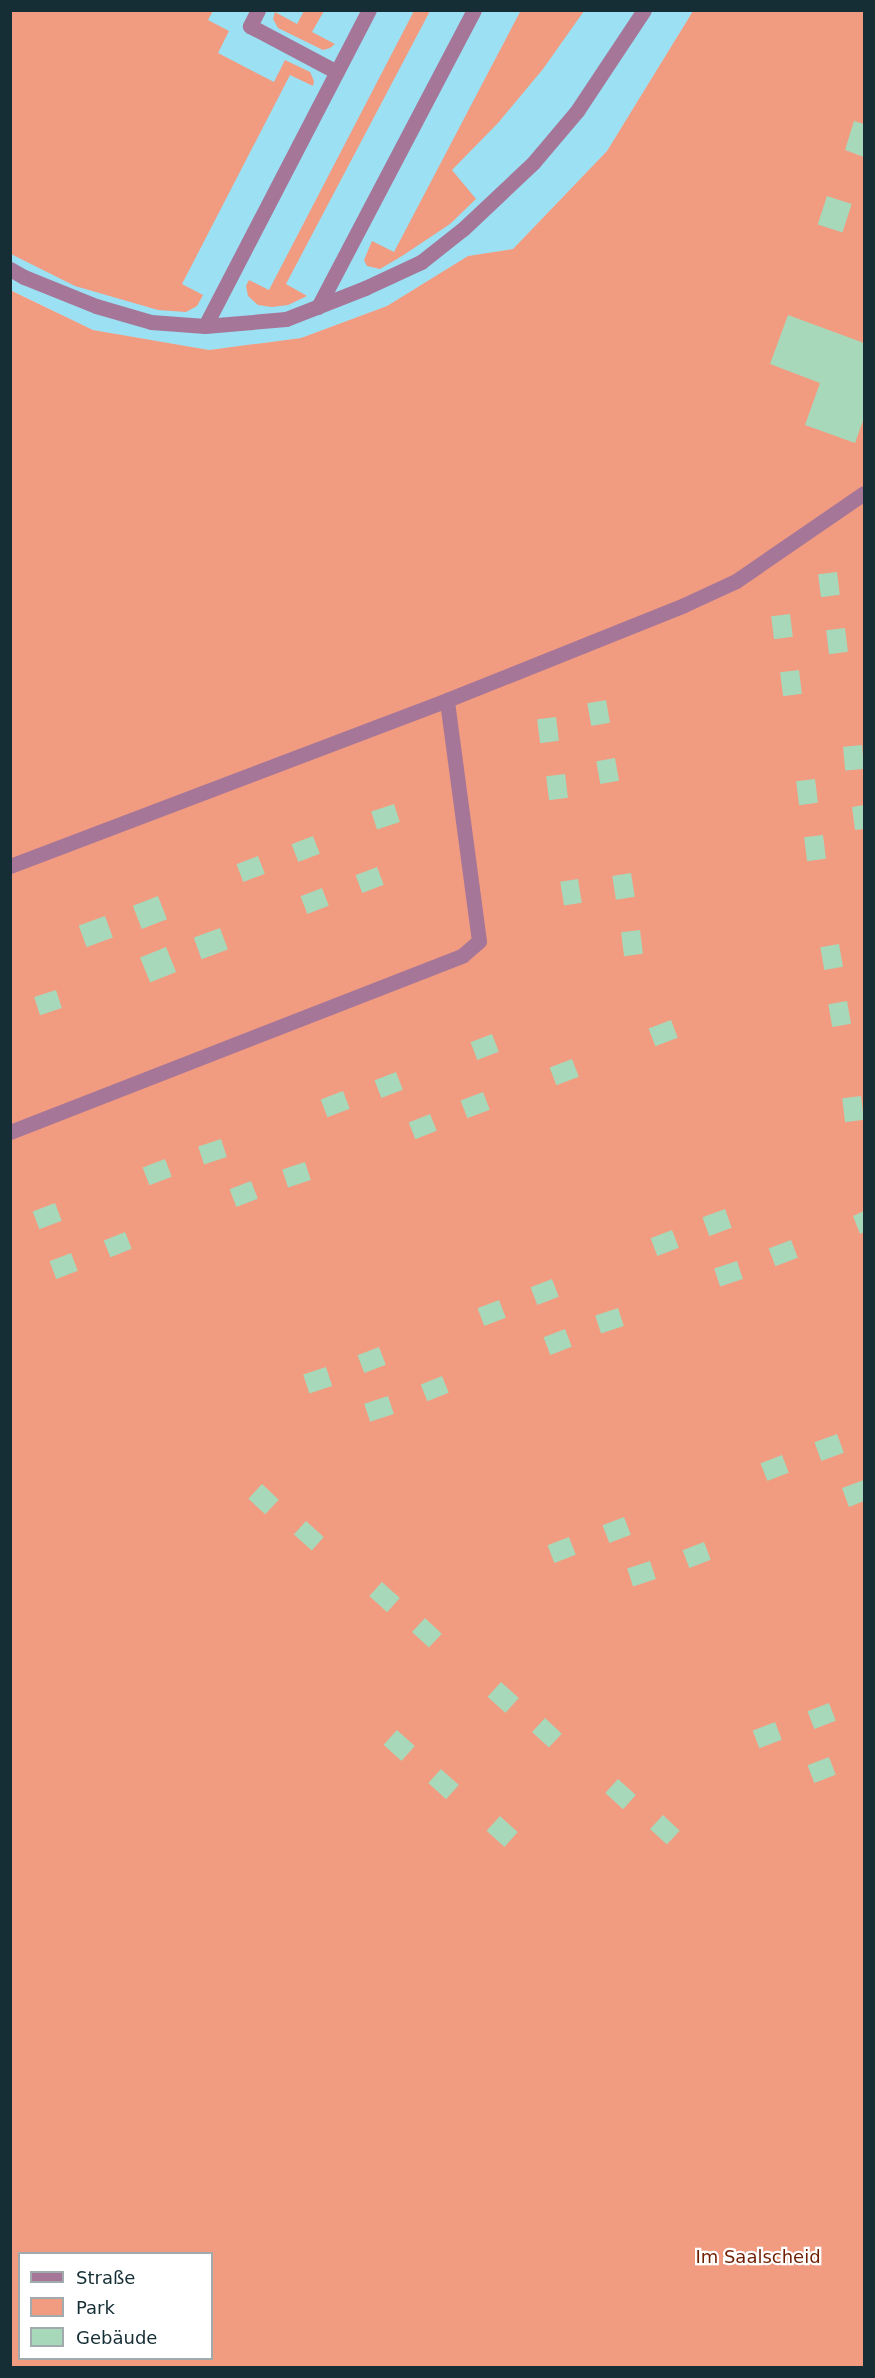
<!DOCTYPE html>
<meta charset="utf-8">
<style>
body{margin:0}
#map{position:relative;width:875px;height:2378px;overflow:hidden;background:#b1edfe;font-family:"DejaVu Sans",sans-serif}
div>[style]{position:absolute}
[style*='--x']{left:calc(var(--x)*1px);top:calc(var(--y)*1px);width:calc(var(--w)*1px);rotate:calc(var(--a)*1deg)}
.built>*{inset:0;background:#9ce0f3}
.green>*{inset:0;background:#f19b81}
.building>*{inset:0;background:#a8d8ba;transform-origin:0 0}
.minor>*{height:15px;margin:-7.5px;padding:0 7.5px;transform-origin:7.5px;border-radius:7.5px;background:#a67698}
span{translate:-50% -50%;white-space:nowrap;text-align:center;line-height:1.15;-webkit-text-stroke:4.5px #fff;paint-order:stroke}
.park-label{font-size:18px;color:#701f02}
.frame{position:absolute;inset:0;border:12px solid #152d34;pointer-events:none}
.legend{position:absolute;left:18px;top:2252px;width:195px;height:108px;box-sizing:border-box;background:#fff;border:2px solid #a1abae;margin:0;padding:8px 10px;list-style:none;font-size:18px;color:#152d34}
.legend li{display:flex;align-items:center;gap:12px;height:30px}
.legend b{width:30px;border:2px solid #a1abae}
</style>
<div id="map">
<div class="built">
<i style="clip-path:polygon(10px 11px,693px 11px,607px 151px,513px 249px,468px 256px,387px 306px,301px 338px,209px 350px,93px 330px,11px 290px)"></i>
</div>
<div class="green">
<i style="clip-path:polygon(13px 10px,213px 11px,208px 20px,229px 31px,218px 53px,274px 82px,285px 60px,310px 72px,314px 81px,313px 86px,290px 75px,182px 284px,203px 295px,197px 306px,186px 312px,158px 310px,75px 286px,11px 254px,10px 15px)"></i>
<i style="clip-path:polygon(521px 10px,584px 11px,543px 69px,498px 123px,452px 170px,476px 199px,450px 224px,402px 256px,380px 269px,367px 266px,364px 260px,372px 241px,394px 252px)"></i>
<i style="clip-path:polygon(304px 11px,324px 11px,312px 32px,335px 44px,330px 48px,323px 50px,278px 28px,273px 19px,275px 12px,297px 24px)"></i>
<i style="clip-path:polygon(414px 11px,430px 11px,286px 284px,307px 296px,288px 305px,272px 307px,258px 305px,248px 296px,246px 286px,249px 280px,269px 290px)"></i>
<i style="clip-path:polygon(evenodd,693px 11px,864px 11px,864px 2367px,11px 2367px,10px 290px,93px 330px,209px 350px,301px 338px,387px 306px,468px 256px,513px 249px,607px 151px,693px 11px,20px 2254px,212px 2254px,212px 2358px,20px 2358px,20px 2254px)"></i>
</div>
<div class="building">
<i style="clip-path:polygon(854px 121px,864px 124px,864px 157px,845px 150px)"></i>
<i style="left:827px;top:196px;width:26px;height:30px;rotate:18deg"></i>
<i style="clip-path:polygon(788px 315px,864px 343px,864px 418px,855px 443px,805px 425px,820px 383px,770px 364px)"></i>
<i style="left:837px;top:572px;width:23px;height:19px;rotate:83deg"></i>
<i style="left:790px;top:614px;width:23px;height:19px;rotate:83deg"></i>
<i style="left:845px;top:628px;width:24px;height:19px;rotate:83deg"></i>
<i style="left:799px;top:670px;width:24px;height:19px;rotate:83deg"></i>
<i style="left:606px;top:700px;width:23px;height:19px;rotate:80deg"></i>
<i style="left:556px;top:717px;width:24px;height:19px;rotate:83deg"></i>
<i style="left:862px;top:745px;width:24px;height:19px;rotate:85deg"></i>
<i style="left:615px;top:758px;width:23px;height:19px;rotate:80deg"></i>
<i style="left:565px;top:774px;width:24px;height:19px;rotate:83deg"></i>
<i style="left:815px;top:779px;width:24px;height:19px;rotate:83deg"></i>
<i style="left:394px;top:804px;width:19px;height:24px;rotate:72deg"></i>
<i style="clip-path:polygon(864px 805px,864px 829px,855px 830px,852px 807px)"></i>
<i style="left:823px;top:835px;width:24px;height:19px;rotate:83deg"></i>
<i style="left:313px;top:836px;width:19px;height:23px;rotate:69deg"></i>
<i style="left:258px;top:856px;width:19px;height:23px;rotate:69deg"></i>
<i style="left:377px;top:867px;width:19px;height:23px;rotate:69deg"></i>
<i style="left:631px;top:873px;width:24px;height:19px;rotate:81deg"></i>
<i style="left:578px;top:879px;width:24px;height:18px;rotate:81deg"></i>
<i style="left:322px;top:888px;width:19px;height:23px;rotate:69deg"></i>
<i style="left:158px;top:896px;width:25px;height:27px;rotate:69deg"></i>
<i style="left:105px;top:916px;width:23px;height:28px;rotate:70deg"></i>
<i style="left:220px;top:928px;width:23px;height:28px;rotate:70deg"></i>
<i style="left:640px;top:930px;width:24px;height:19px;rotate:83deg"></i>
<i style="left:839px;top:944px;width:23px;height:19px;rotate:80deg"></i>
<i style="left:166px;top:947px;width:27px;height:28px;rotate:68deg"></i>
<i style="left:56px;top:990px;width:19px;height:23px;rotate:72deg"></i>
<i style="left:847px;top:1001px;width:23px;height:19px;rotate:80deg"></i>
<i style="left:671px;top:1020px;width:19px;height:24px;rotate:69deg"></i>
<i style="left:492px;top:1034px;width:19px;height:23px;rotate:69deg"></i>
<i style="left:572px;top:1059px;width:19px;height:24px;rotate:69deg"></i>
<i style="left:396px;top:1072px;width:19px;height:23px;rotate:69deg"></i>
<i style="left:343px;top:1091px;width:19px;height:24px;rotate:69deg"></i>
<i style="left:483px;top:1092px;width:19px;height:24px;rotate:69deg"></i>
<i style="left:861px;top:1096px;width:24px;height:19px;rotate:83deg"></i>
<i style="left:430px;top:1114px;width:18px;height:23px;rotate:68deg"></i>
<i style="left:221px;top:1139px;width:19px;height:24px;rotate:72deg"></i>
<i style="left:165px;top:1159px;width:19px;height:24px;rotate:69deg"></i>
<i style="left:305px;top:1162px;width:19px;height:24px;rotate:72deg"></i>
<i style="left:251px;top:1181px;width:19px;height:23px;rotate:69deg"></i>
<i style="left:55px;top:1203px;width:19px;height:24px;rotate:69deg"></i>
<i style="left:725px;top:1209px;width:20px;height:24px;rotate:70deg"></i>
<i style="clip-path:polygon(864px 1211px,864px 1232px,860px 1234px,853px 1216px)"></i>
<i style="left:672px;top:1230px;width:19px;height:23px;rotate:69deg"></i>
<i style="left:125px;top:1232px;width:18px;height:23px;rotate:68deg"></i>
<i style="left:791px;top:1240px;width:19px;height:24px;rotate:69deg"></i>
<i style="left:71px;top:1253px;width:19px;height:23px;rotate:69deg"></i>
<i style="left:737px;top:1261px;width:19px;height:24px;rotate:72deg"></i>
<i style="left:552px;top:1279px;width:19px;height:23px;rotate:69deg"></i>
<i style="left:499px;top:1300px;width:19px;height:23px;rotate:69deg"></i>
<i style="left:618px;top:1308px;width:19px;height:24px;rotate:72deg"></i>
<i style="left:565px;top:1329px;width:19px;height:23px;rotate:69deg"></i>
<i style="left:379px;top:1347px;width:19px;height:23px;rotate:69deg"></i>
<i style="left:326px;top:1367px;width:20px;height:24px;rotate:72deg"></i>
<i style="left:442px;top:1376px;width:18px;height:23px;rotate:68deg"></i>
<i style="left:388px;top:1396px;width:19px;height:25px;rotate:72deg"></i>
<i style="left:837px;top:1434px;width:20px;height:24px;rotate:70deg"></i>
<i style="left:782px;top:1455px;width:19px;height:23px;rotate:69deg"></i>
<i style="clip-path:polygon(864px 1480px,864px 1501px,849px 1507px,842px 1488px)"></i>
<i style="left:262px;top:1484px;width:23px;height:20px;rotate:43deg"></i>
<i style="left:624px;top:1517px;width:19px;height:23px;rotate:69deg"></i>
<i style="left:306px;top:1521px;width:24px;height:18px;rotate:42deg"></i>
<i style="left:569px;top:1537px;width:19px;height:23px;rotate:69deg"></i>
<i style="left:704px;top:1542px;width:19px;height:23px;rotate:69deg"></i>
<i style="left:650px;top:1561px;width:19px;height:24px;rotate:72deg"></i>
<i style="left:382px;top:1582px;width:24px;height:19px;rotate:42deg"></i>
<i style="left:425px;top:1618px;width:23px;height:19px;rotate:43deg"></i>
<i style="left:501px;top:1682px;width:24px;height:20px;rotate:42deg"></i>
<i style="left:829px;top:1703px;width:19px;height:23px;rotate:69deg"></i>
<i style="left:545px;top:1718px;width:23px;height:19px;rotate:43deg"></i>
<i style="left:775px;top:1722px;width:19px;height:24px;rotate:69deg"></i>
<i style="left:397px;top:1730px;width:24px;height:20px;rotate:42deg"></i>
<i style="left:829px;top:1757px;width:19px;height:23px;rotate:69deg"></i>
<i style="left:441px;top:1769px;width:24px;height:19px;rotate:42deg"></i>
<i style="left:618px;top:1779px;width:24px;height:19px;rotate:42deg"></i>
<i style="left:663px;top:1815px;width:23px;height:19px;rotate:43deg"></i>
<i style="left:500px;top:1816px;width:24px;height:20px;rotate:42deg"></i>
</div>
<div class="minor">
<i style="--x:258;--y:10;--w:18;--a:117"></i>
<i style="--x:250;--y:26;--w:98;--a:27.9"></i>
<i style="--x:10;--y:269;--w:16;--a:30"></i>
<i style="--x:24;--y:277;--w:78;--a:21.9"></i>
<i style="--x:96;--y:306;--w:57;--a:16.2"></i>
<i style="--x:151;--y:322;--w:54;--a:4.2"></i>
<i style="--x:205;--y:326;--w:81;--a:-4.9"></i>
<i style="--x:286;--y:319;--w:85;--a:-21.4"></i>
<i style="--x:365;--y:288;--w:62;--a:-24.9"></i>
<i style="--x:421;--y:262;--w:53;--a:-38.2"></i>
<i style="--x:463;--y:229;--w:96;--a:-43.3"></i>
<i style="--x:533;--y:163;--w:68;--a:-49.8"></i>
<i style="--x:577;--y:111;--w:121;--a:-56.4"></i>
<i style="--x:318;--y:307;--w:335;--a:-62.3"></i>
<i style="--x:205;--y:326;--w:356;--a:-62.6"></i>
<i style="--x:10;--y:866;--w:467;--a:-20.8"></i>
<i style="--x:447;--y:700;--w:255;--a:-21.8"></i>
<i style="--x:684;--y:605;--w:57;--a:-24.8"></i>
<i style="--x:736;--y:581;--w:155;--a:-34.5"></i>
<i style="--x:10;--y:1132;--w:486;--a:-21.3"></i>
<i style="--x:463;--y:955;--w:21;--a:-41"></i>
<i style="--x:479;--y:941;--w:243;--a:-97.6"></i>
</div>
<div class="park-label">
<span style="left:758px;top:2257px">Im Saalscheid</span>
</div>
<div class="frame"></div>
<ul class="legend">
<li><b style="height:8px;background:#a67698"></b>Straße</li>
<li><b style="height:16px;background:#f19b81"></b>Park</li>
<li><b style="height:16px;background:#a8d8ba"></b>Gebäude</li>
</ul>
</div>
